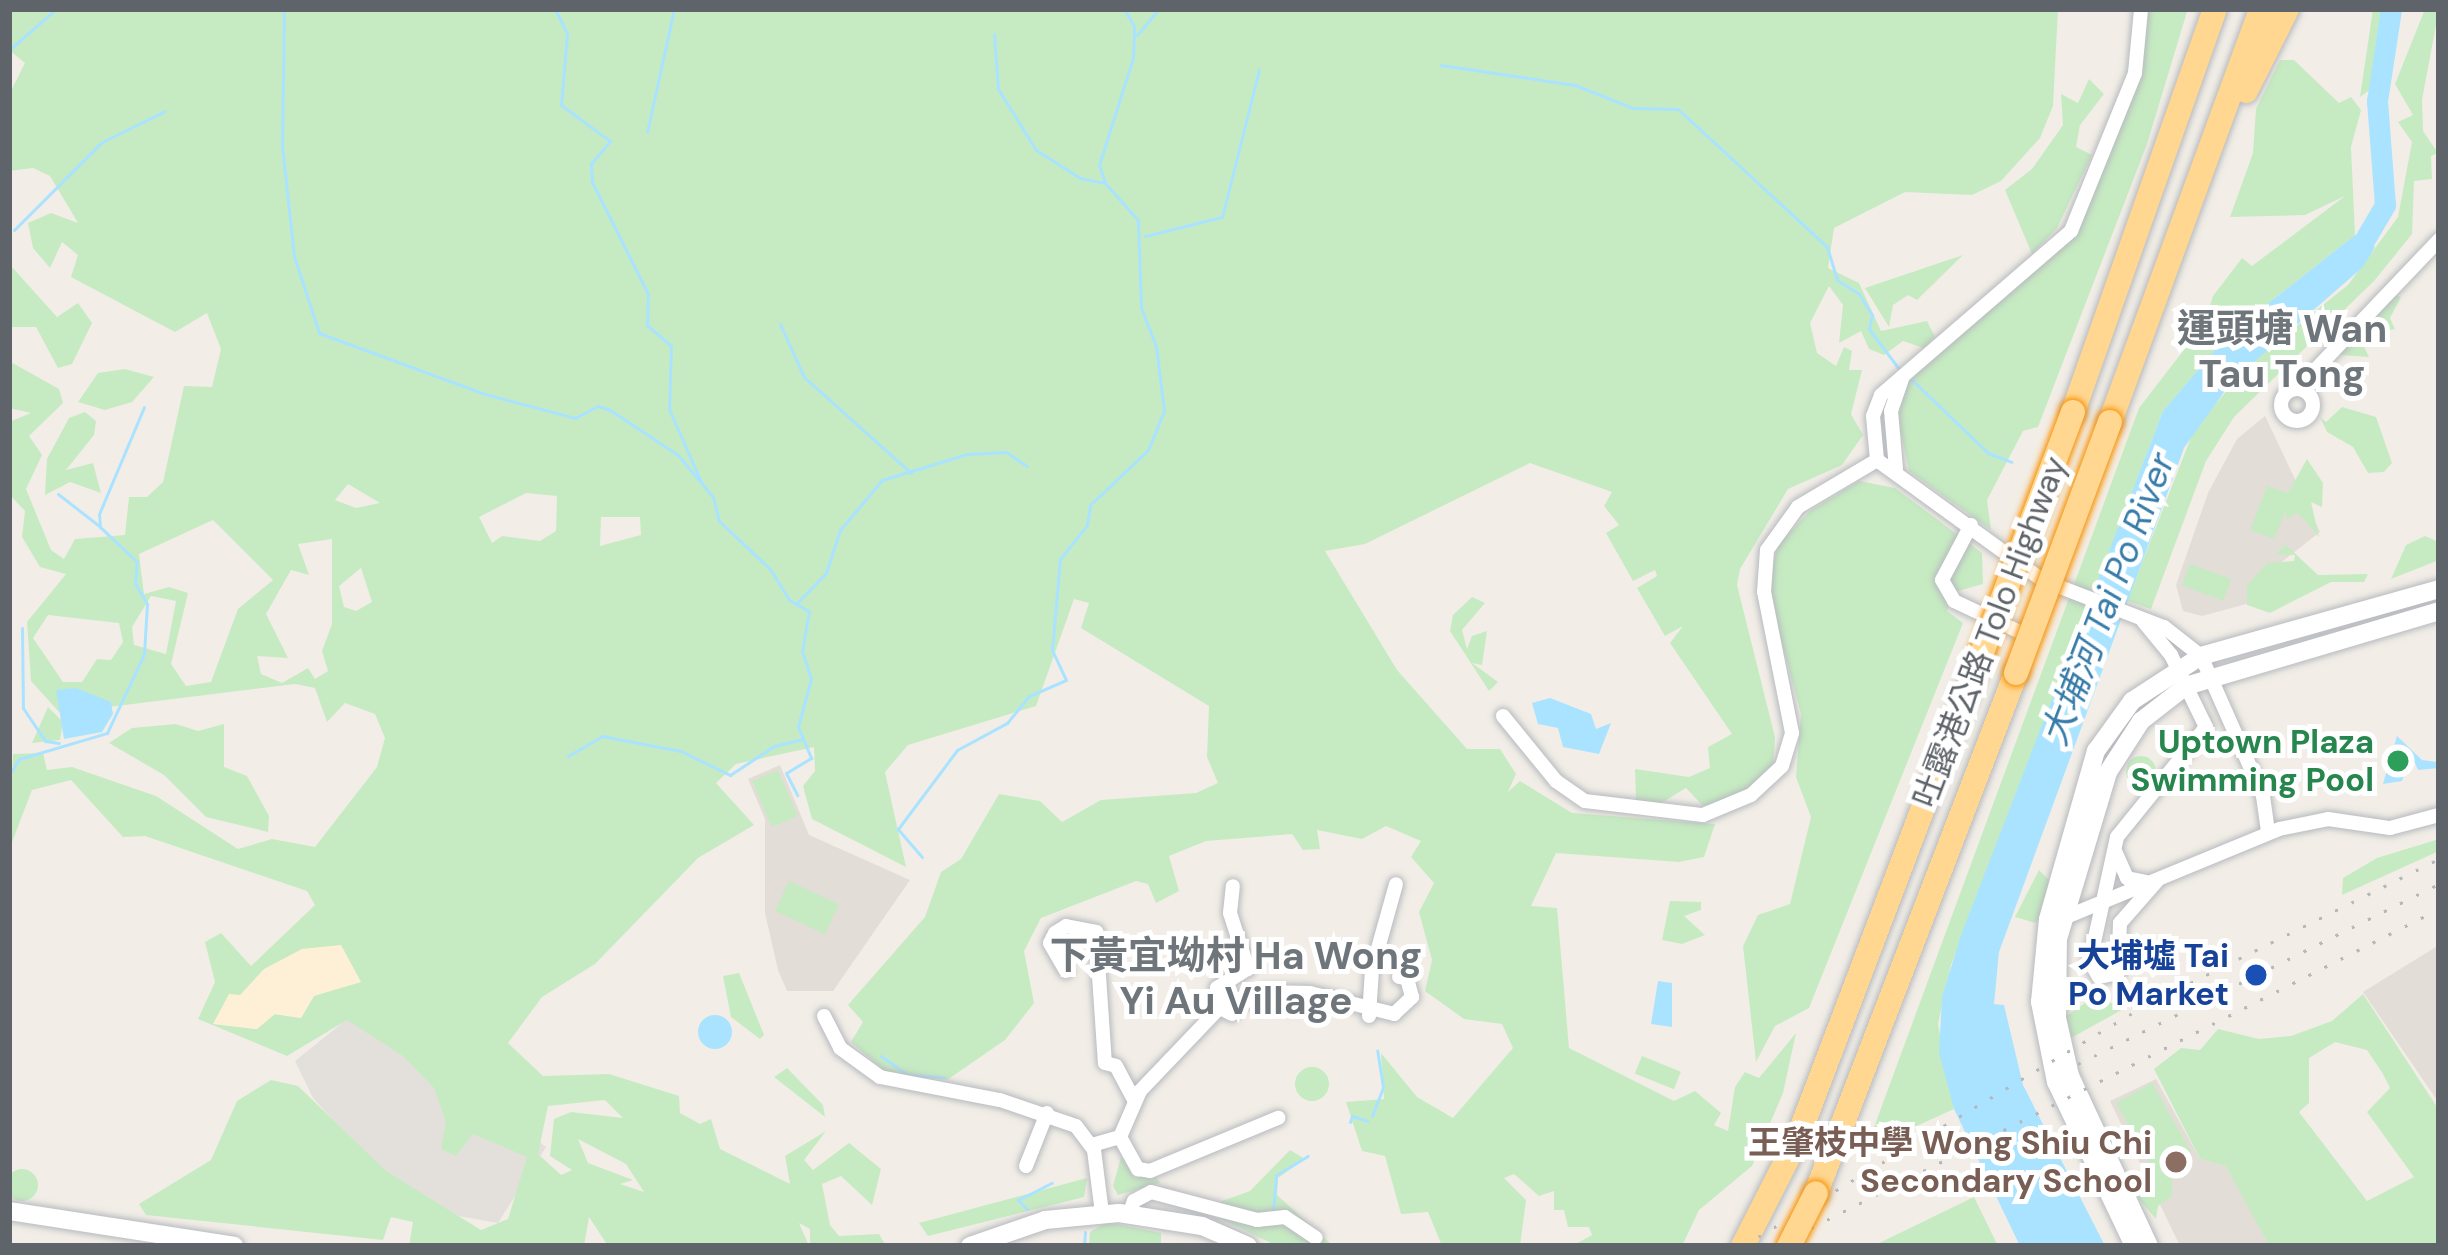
<!DOCTYPE html>
<meta charset="utf-8">
<style>
body{margin:0}
#map{position:relative;width:2448px;height:1255px;overflow:hidden;background:#f2eee7;font-family:"DM Sans","Noto Sans TC",sans-serif}
div>[style]{position:absolute}
[style*='--x']{left:calc(var(--x)*1px);top:calc(var(--y)*1px);width:calc(var(--w)*1px);rotate:calc(var(--a)*1deg)}
.industrial>*{inset:0;background:#e3e0db}
.education>*{inset:0;background:#e2ddd6}
.green>*{inset:0;background:#c6ebc2;transform-origin:0 0}
.round{border-radius:50%}
.sand>*{inset:0;background:#fef0d6}
.water>*{inset:0;background:#aae3ff}
.stream>*{height:3px;margin:-1.5px;padding:0 1.5px;transform-origin:1.5px;border-radius:1.5px;background:#aae3ff}
.river>*{height:21px;margin:-10.5px;padding:0 10.5px;transform-origin:10.5px;border-radius:10.5px;background:#aae3ff}
.roads{filter:drop-shadow(0 0 3px #b7babf) drop-shadow(0 0 3px #b7babf)}
.minor>*{height:14px;margin:-7px;padding:0 7px;transform-origin:7px;border-radius:7px;background:#fff}
.minor>.ring{margin:-7px;padding:0;box-sizing:content-box;background:none;border:14px solid #fff;border-radius:50%}
.secondary>*{height:18px;margin:-9px;padding:0 9px;transform-origin:9px;border-radius:9px;background:#fff}
.motorway>*{height:24px;margin:-12px;padding:0 12px;transform-origin:12px;border-radius:12px;background:#ffd791}
.rail>*{height:3px;margin-top:-1.5px;transform-origin:0;background:repeating-linear-gradient(90deg,#b6b7b8 0 3px,transparent 0 18px)}
.bridges{filter:drop-shadow(0 0 3px #f99100) drop-shadow(0 0 3px #f99100)}
.motorway-bridge>*{height:24px;margin:-12px;padding:0 12px;transform-origin:12px;border-radius:12px;background:#ffd791}
.dots>*{width:33px;height:33px;translate:-50% -50%;box-sizing:border-box;border:6px solid #fff;border-radius:50%}
span{translate:-50% -50%;white-space:nowrap;text-align:center;line-height:1.15;-webkit-text-stroke:10px #fff;paint-order:stroke}
.street-label{font-size:33px;color:#5e6469}
.leisure-label{font-size:33px;color:#27864d;font-weight:700}
.right{translate:-100% -50%;text-align:right}
.transit-label{font-size:33px;color:#164399;font-weight:700}
.education-label{font-size:33px;color:#785e54;font-weight:700}
.water-label{font-size:36px;color:#377ba9;font-style:italic}
.quarter-label{font-size:39px;color:#6f767b;font-weight:700}
.frame{position:absolute;inset:0;border:12px solid #5e6469;pointer-events:none}
</style>
<div id="map">
<div class="industrial">
<i style="clip-path:polygon(362px 1007px,546px 1147px,498px 1223px,413px 1208px,313px 1098px,295px 1061px)"></i>
</div>
<div class="education">
<i style="clip-path:polygon(2265px 416px,2320px 532px,2261px 578px,2265px 599px,2202px 616px,2183px 611px,2176px 585px,2208px 493px,2237px 439px)"></i>
<i style="clip-path:polygon(780px 765px,809px 835px,910px 880px,833px 991px,787px 991px,778px 970px,765px 913px,765px 819px,748px 779px)"></i>
<i style="clip-path:polygon(2439px 945px,2439px 1103px,2363px 992px)"></i>
<i style="clip-path:polygon(2156px 1079px,2200px 1159px,2227px 1166px,2269px 1246px,2180px 1246px,2110px 1101px)"></i>
</div>
<div class="green">
<i style="clip-path:polygon(evenodd,9px 9px,2058px 9px,2053px 106px,2040px 138px,2001px 181px,1972px 195px,1905px 192px,1834px 228px,1828px 268px,1859px 283px,1881px 331px,1927px 321px,1935px 337px,1924px 348px,1903px 341px,1884px 355px,1869px 349px,1861px 331px,1839px 343px,1843px 305px,1829px 286px,1810px 323px,1817px 353px,1836px 366px,1844px 347px,1852px 351px,1849px 370px,1862px 370px,1851px 414px,1863px 435px,1842px 465px,1788px 489px,1740px 569px,1737px 585px,1775px 737px,1773px 766px,1755px 790px,1718px 806px,1702px 805px,1686px 788px,1650px 810px,1636px 800px,1635px 769px,1689px 777px,1710px 768px,1708px 747px,1732px 734px,1670px 643px,1683px 626px,1665px 636px,1637px 588px,1657px 576px,1655px 570px,1633px 581px,1606px 533px,1619px 525px,1604px 506px,1612px 492px,1530px 463px,1365px 544px,1325px 551px,1397px 670px,1467px 749px,1500px 749px,1516px 774px,1508px 792px,1520px 781px,1572px 813px,1715px 824px,1704px 857px,1679px 862px,1556px 853px,1531px 906px,1557px 908px,1569px 1048px,1674px 1101px,1695px 1091px,1721px 1113px,1714px 1125px,1728px 1131px,1735px 1087px,1745px 1072px,1759px 1078px,1796px 1033px,1783px 1093px,1752px 1166px,1699px 1210px,1682px 1246px,1572px 1246px,1592px 1235px,1589px 1227px,1568px 1227px,1564px 1210px,1554px 1210px,1554px 1191px,1539px 1196px,1514px 1174px,1504px 1178px,1526px 1200px,1520px 1246px,1442px 1246px,1428px 1212px,1401px 1214px,1385px 1156px,1362px 1151px,1346px 1102px,1384px 1099px,1381px 1053px,1417px 1097px,1453px 1118px,1513px 1048px,1502px 1024px,1464px 1019px,1425px 991px,1432px 960px,1419px 912px,1434px 883px,1411px 857px,1421px 841px,1386px 826px,1362px 839px,1317px 830px,1320px 849px,1303px 850px,1292px 834px,1206px 841px,1169px 856px,1179px 891px,1156px 903px,1148px 884px,1136px 881px,1041px 918px,1024px 951px,1034px 1003px,1005px 1040px,947px 1080px,887px 1073px,851px 1042px,863px 1022px,848px 1005px,925px 917px,941px 872px,961px 859px,999px 794px,1040px 801px,1062px 822px,1101px 800px,1196px 793px,1218px 783px,1207px 757px,1209px 706px,1081px 628px,1089px 603px,1074px 599px,1036px 706px,908px 745px,885px 772px,906px 867px,812px 819px,803px 786px,815px 771px,814px 747px,736px 764px,716px 783px,754px 825px,698px 858px,595px 964px,542px 997px,508px 1043px,543px 1076px,609px 1074px,679px 1096px,680px 1113px,700px 1124px,711px 1119px,720px 1149px,790px 1184px,785px 1156px,826px 1131px,804px 1160px,813px 1170px,849px 1143px,881px 1169px,872px 1205px,841px 1176px,822px 1184px,830px 1225px,839px 1236px,879px 1234px,886px 1246px,810px 1246px,810px 1229px,799px 1223px,809px 1246px,608px 1246px,589px 1217px,584px 1246px,409px 1246px,413px 1222px,391px 1217px,383px 1240px,146px 1215px,139px 1204px,211px 1160px,237px 1101px,271px 1080px,298px 1086px,386px 1171px,481px 1230px,508px 1219px,527px 1157px,473px 1134px,456px 1156px,441px 1149px,446px 1122px,434px 1088px,403px 1056px,347px 1020px,287px 1056px,198px 1019px,215px 982px,205px 942px,221px 933px,251px 966px,315px 905px,307px 891px,145px 836px,123px 837px,71px 780px,32px 790px,9px 850px,13px 754px,43px 753px,47px 770px,72px 767px,156px 796px,238px 849px,272px 839px,315px 847px,377px 767px,385px 738px,375px 714px,345px 703px,327px 722px,315px 688px,295px 684px,60px 713px,31px 681px,27px 622px,66px 574px,40px 567px,22px 537px,25px 511px,9px 494px,9px 422px,31px 413px,9px 408px,9px 361px,59px 389px,63px 403px,29px 436px,42px 455px,26px 489px,51px 550px,64px 559px,75px 539px,125px 535px,129px 497px,147px 497px,163px 482px,184px 386px,212px 387px,221px 349px,207px 313px,175px 332px,71px 277px,78px 255px,62px 242px,50px 268px,33px 248px,28px 223px,51px 213px,78px 223px,50px 176px,33px 168px,9px 171px,9px 95px,25px 63px,9px 50px,9px 9px,348px 484px,380px 503px,356px 508px,335px 500px,348px 484px,9px 9px,526px 493px,557px 496px,556px 531px,540px 541px,502px 536px,492px 543px,479px 517px,526px 493px,9px 9px,601px 517px,640px 517px,641px 535px,600px 546px,601px 517px,9px 9px,213px 520px,273px 580px,238px 609px,211px 682px,186px 686px,171px 664px,188px 593px,169px 587px,144px 594px,139px 554px,213px 520px,9px 9px,332px 539px,332px 624px,322px 651px,328px 671px,315px 679px,308px 668px,282px 683px,261px 674px,257px 656px,288px 658px,266px 614px,291px 570px,309px 575px,298px 544px,332px 539px,9px 9px,361px 568px,372px 602px,356px 611px,344px 607px,339px 586px,361px 568px,9px 9px,151px 596px,176px 601px,166px 654px,134px 645px,132px 627px,151px 596px,9px 9px,48px 615px,119px 623px,123px 642px,111px 660px,97px 659px,82px 682px,63px 682px,33px 638px,48px 615px,9px 9px,280px 962px,361px 981px,314px 995px,301px 1018px,274px 1014px,257px 1029px,215px 1024px,280px 962px,9px 9px,605px 1100px,623px 1118px,571px 1112px,554px 1119px,550px 1156px,572px 1170px,561px 1175px,538px 1154px,548px 1106px,605px 1100px,9px 9px,578px 1139px,626px 1164px,644px 1192px,620px 1184px,633px 1180px,588px 1163px,578px 1139px)"></i>
<i style="clip-path:polygon(2145px 9px,2187px 12px,2147px 144px,2038px 427px,2023px 431px,1987px 500px,1991px 530px,1909px 471px,1897px 414px,1906px 382px,2072px 235px,2141px 70px)"></i>
<i style="clip-path:polygon(2373px 9px,2386px 9px,2371px 89px,2360px 97px)"></i>
<i style="clip-path:polygon(2425px 9px,2439px 9px,2422px 100px,2423px 131px,2438px 153px,2431px 156px,2432px 179px,2414px 181px,2412px 234px,2375px 280px,2234px 417px,2206px 461px,2151px 609px,2127px 601px,2194px 430px,2248px 365px,2348px 285px,2398px 217px,2412px 142px,2398px 122px,2413px 115px,2395px 84px)"></i>
<i style="clip-path:polygon(2280px 60px,2294px 60px,2339px 103px,2351px 97px,2361px 110px,2351px 147px,2355px 235px,2227px 336px,2163px 411px,1951px 965px,1938px 1024px,1954px 1109px,1866px 1149px,2139px 408px,2190px 342px,2198px 343px,2213px 296px,2242px 258px,2252px 266px,2345px 196px,2305px 215px,2230px 217px,2253px 153px,2256px 109px)"></i>
<i style="clip-path:polygon(2089px 79px,2104px 94px,2080px 125px,2076px 147px,2092px 155px,2057px 228px,2032px 254px,2005px 190px,2032px 169px,2063px 125px,2061px 94px,2078px 103px)"></i>
<i style="clip-path:polygon(1963px 255px,1917px 300px,1908px 295px,1893px 305px,1889px 327px,1865px 288px)"></i>
<i style="clip-path:polygon(12px 267px,57px 317px,78px 303px,92px 323px,72px 364px,58px 368px,36px 327px,9px 327px)"></i>
<i style="clip-path:polygon(2389px 293px,2401px 297px,2390px 318px,2395px 329px,2359px 336px,2369px 357px,2328px 354px,2331px 335px,2351px 328px)"></i>
<i style="clip-path:polygon(125px 369px,154px 377px,132px 402px,105px 410px,78px 402px,98px 373px)"></i>
<i style="clip-path:polygon(2342px 407px,2376px 417px,2392px 463px,2384px 472px,2368px 473px,2353px 447px,2327px 432px,2320px 417px,2326px 422px)"></i>
<i style="clip-path:polygon(85px 412px,96px 421px,94px 435px,66px 470px,93px 463px,101px 493px,70px 482px,45px 495px,47px 459px,69px 418px)"></i>
<i style="clip-path:polygon(2307px 459px,2323px 483px,2322px 507px,2311px 502px,2319px 537px,2298px 513px,2286px 519px,2286px 510px,2274px 539px,2250px 530px,2267px 486px,2288px 493px)"></i>
<i style="clip-path:polygon(1859px 481px,1895px 488px,1982px 553px,1983px 584px,1954px 592px,1947px 611px,1963px 623px,1809px 1008px,1775px 1026px,1756px 1062px,1743px 946px,1758px 915px,1790px 904px,1811px 817px,1796px 777px,1801px 714px,1767px 588px,1778px 545px,1810px 511px)"></i>
<i style="clip-path:polygon(2425px 536px,2439px 542px,2439px 560px,2391px 579px,2406px 545px)"></i>
<i style="clip-path:polygon(2286px 545px,2318px 575px,2368px 574px,2364px 582px,2331px 582px,2270px 613px,2247px 605px,2247px 585px,2267px 563px,2294px 561px,2295px 555px,2275px 554px)"></i>
<i style="left:2190px;top:564px;width:44px;height:23px;rotate:20deg"></i>
<i style="clip-path:polygon(1472px 597px,1485px 603px,1462px 630px,1467px 649px,1472px 636px,1487px 631px,1482px 665px,1472px 663px,1498px 682px,1489px 691px,1450px 631px,1453px 615px)"></i>
<i style="clip-path:polygon(48px 707px,63px 722px,60px 740px,32px 743px)"></i>
<i style="clip-path:polygon(176px 724px,198px 731px,224px 724px,224px 767px,247px 776px,269px 816px,268px 832px,206px 817px,164px 775px,109px 743px,132px 728px)"></i>
<i class="round" style="left:2126px;top:756px;width:30px;height:30px"></i>
<i style="left:778px;top:770px;width:50px;height:28px;rotate:67deg"></i>
<i style="clip-path:polygon(2439px 839px,2439px 851px,2342px 895px,2343px 878px,2377px 858px)"></i>
<i style="clip-path:polygon(2039px 870px,2059px 890px,2036px 923px,2015px 917px)"></i>
<i style="left:789px;top:881px;width:55px;height:33px;rotate:25deg"></i>
<i style="clip-path:polygon(1670px 901px,1701px 902px,1701px 910px,1684px 916px,1705px 935px,1682px 944px,1662px 940px)"></i>
<i style="clip-path:polygon(739px 973px,764px 1035px,760px 1039px,731px 1017px,723px 976px)"></i>
<i style="clip-path:polygon(evenodd,2363px 994px,2439px 1110px,2439px 1246px,2269px 1246px,2226px 1166px,2200px 1159px,2154px 1069px,2181px 1048px,2200px 1050px,2218px 1029px,2259px 1039px,2291px 1036px,2332px 1021px,2363px 994px,2335px 1042px,2367px 1050px,2383px 1074px,2390px 1088px,2367px 1112px,2414px 1177px,2367px 1201px,2299px 1112px,2309px 1103px,2309px 1058px,2335px 1042px)"></i>
<i style="clip-path:polygon(2092px 998px,2127px 1007px,2071px 1038px,2065px 1017px)"></i>
<i style="left:1642px;top:1056px;width:42px;height:19px;rotate:22deg"></i>
<i class="round" style="left:1295px;top:1067px;width:34px;height:34px"></i>
<i style="clip-path:polygon(787px 1068px,823px 1105px,825px 1117px,774px 1077px)"></i>
<i style="clip-path:polygon(2152px 1083px,2191px 1152px,2158px 1171px,2172px 1175px,2172px 1196px,2158px 1206px,2156px 1219px,2132px 1191px,2146px 1169px,2155px 1172px,2116px 1103px)"></i>
<i style="clip-path:polygon(1290px 1150px,1305px 1159px,1278px 1178px,1277px 1195px,1333px 1246px,1277px 1246px,1200px 1209px,1250px 1191px)"></i>
<i style="clip-path:polygon(1121px 1157px,1135px 1178px,1154px 1174px,1160px 1183px,1118px 1195px,1113px 1186px)"></i>
<i class="round" style="left:6px;top:1169px;width:32px;height:32px"></i>
<i style="clip-path:polygon(1087px 1178px,1084px 1197px,928px 1236px,919px 1223px)"></i>
<i style="clip-path:polygon(1974px 1197px,1998px 1246px,1873px 1246px)"></i>
<i style="clip-path:polygon(1107px 1222px,1161px 1233px,1161px 1246px,1089px 1246px,1090px 1232px)"></i>
</div>
<div class="sand">
<i style="clip-path:polygon(341px 945px,361px 982px,314px 996px,301px 1018px,275px 1014px,257px 1029px,213px 1024px,229px 994px,240px 995px,264px 969px,302px 949px)"></i>
</div>
<div class="water">
<i style="clip-path:polygon(2355px 235px,2375px 247px,2363px 267px,2232px 381px,2184px 448px,1999px 952px,1994px 1004px,2004px 1005px,2023px 1085px,2105px 1246px,2020px 1246px,1954px 1109px,1939px 1053px,1942px 997px,1961px 935px,2163px 411px,2227px 336px)"></i>
<i style="clip-path:polygon(76px 688px,111px 702px,113px 714px,102px 732px,64px 739px,56px 690px)"></i>
<i style="clip-path:polygon(1550px 698px,1591px 714px,1596px 729px,1611px 723px,1599px 754px,1563px 747px,1558px 728px,1538px 724px,1532px 703px)"></i>
<i style="clip-path:polygon(2397px 736px,2422px 760px,2437px 762px,2439px 768px,2418px 770px,2412px 756px,2402px 781px,2383px 784px)"></i>
<i style="clip-path:polygon(1658px 981px,1672px 983px,1672px 1027px,1651px 1024px)"></i>
<i class="round" style="left:698px;top:1015px;width:34px;height:34px"></i>
</div>
<div class="stream">
<i style="--x:284;--y:9;--w:137;--a:90.8"></i>
<i style="--x:282;--y:146;--w:111;--a:83.8"></i>
<i style="--x:294;--y:256;--w:81;--a:72"></i>
<i style="--x:319;--y:333;--w:177;--a:20.2"></i>
<i style="--x:485;--y:394;--w:93;--a:14.9"></i>
<i style="--x:575;--y:418;--w:26;--a:-28"></i>
<i style="--x:598;--y:406;--w:13;--a:18"></i>
<i style="--x:610;--y:410;--w:82;--a:33.5"></i>
<i style="--x:678;--y:455;--w:55;--a:50.2"></i>
<i style="--x:713;--y:497;--w:25;--a:76"></i>
<i style="--x:719;--y:521;--w:70;--a:43.3"></i>
<i style="--x:770;--y:569;--w:36;--a:58"></i>
<i style="--x:789;--y:600;--w:23;--a:29"></i>
<i style="--x:809;--y:611;--w:41;--a:99.9"></i>
<i style="--x:802;--y:651;--w:29;--a:72"></i>
<i style="--x:811;--y:679;--w:50;--a:105.2"></i>
<i style="--x:798;--y:727;--w:34;--a:67"></i>
<i style="--x:811;--y:758;--w:29;--a:149"></i>
<i style="--x:786;--y:773;--w:25;--a:63"></i>
<i style="--x:555;--y:9;--w:28;--a:64"></i>
<i style="--x:567;--y:34;--w:71;--a:94.8"></i>
<i style="--x:561;--y:105;--w:61;--a:36.3"></i>
<i style="--x:610;--y:141;--w:30;--a:130"></i>
<i style="--x:591;--y:164;--w:18;--a:87"></i>
<i style="--x:592;--y:182;--w:125;--a:63.4"></i>
<i style="--x:648;--y:294;--w:31;--a:92"></i>
<i style="--x:647;--y:325;--w:32;--a:41"></i>
<i style="--x:671;--y:346;--w:63;--a:91.8"></i>
<i style="--x:669;--y:409;--w:80;--a:66.3"></i>
<i style="--x:1137;--y:35;--w:34;--a:-50"></i>
<i style="--x:9;--y:50;--w:62;--a:-41.1"></i>
<i style="--x:1441;--y:65;--w:135;--a:8.5"></i>
<i style="--x:1575;--y:85;--w:62;--a:21.6"></i>
<i style="--x:1633;--y:108;--w:45;--a:1.3"></i>
<i style="--x:1678;--y:109;--w:203;--a:42.8"></i>
<i style="--x:1827;--y:247;--w:34;--a:73"></i>
<i style="--x:1837;--y:280;--w:26;--a:32"></i>
<i style="--x:1859;--y:294;--w:25;--a:58"></i>
<i style="--x:1872;--y:315;--w:14;--a:102"></i>
<i style="--x:1869;--y:329;--w:50;--a:53.1"></i>
<i style="--x:647;--y:132;--w:126;--a:-77.6"></i>
<i style="--x:1105;--y:183;--w:19;--a:-108"></i>
<i style="--x:1099;--y:165;--w:112;--a:-72.4"></i>
<i style="--x:1133;--y:58;--w:32;--a:-88"></i>
<i style="--x:1134;--y:26;--w:20;--a:-120"></i>
<i style="--x:9;--y:211;--w:46;--a:90"></i>
<i style="--x:14;--y:230;--w:124;--a:-45"></i>
<i style="--x:102;--y:142;--w:70;--a:-26.2"></i>
<i style="--x:1145;--y:236;--w:79;--a:-13.9"></i>
<i style="--x:1222;--y:217;--w:152;--a:-75.9"></i>
<i style="--x:780;--y:324;--w:58;--a:65.6"></i>
<i style="--x:804;--y:377;--w:144;--a:41.9"></i>
<i style="--x:1911;--y:379;--w:107;--a:43.9"></i>
<i style="--x:1988;--y:453;--w:25;--a:21"></i>
<i style="--x:58;--y:494;--w:51;--a:37.8"></i>
<i style="--x:797;--y:603;--w:42;--a:-46"></i>
<i style="--x:826;--y:573;--w:45;--a:-72"></i>
<i style="--x:840;--y:530;--w:65;--a:-50"></i>
<i style="--x:882;--y:480;--w:89;--a:-17"></i>
<i style="--x:967;--y:454;--w:39;--a:-3"></i>
<i style="--x:1006;--y:452;--w:25;--a:34"></i>
<i style="--x:22;--y:628;--w:80;--a:89.3"></i>
<i style="--x:23;--y:708;--w:40;--a:56"></i>
<i style="--x:45;--y:741;--w:14;--a:8"></i>
<i style="--x:568;--y:756;--w:39;--a:-30"></i>
<i style="--x:602;--y:736;--w:80;--a:10.8"></i>
<i style="--x:681;--y:751;--w:55;--a:26.1"></i>
<i style="--x:730;--y:775;--w:53;--a:-33.4"></i>
<i style="--x:774;--y:746;--w:29;--a:-14"></i>
<i style="--x:9;--y:775;--w:19;--a:-58"></i>
<i style="--x:19;--y:759;--w:92;--a:-16.5"></i>
<i style="--x:107;--y:733;--w:87;--a:-64.9"></i>
<i style="--x:144;--y:654;--w:50;--a:-86.6"></i>
<i style="--x:147;--y:604;--w:24;--a:-120"></i>
<i style="--x:135;--y:583;--w:21;--a:-85"></i>
<i style="--x:137;--y:562;--w:51;--a:-136.6"></i>
<i style="--x:100;--y:527;--w:13;--a:-94"></i>
<i style="--x:99;--y:514;--w:116;--a:-67.2"></i>
<i style="--x:922;--y:857;--w:37;--a:-131"></i>
<i style="--x:898;--y:829;--w:99;--a:-53.2"></i>
<i style="--x:957;--y:750;--w:57;--a:-28.4"></i>
<i style="--x:1007;--y:723;--w:35;--a:-51"></i>
<i style="--x:1029;--y:696;--w:40;--a:-23.4"></i>
<i style="--x:1066;--y:680;--w:33;--a:-115"></i>
<i style="--x:1052;--y:650;--w:91;--a:-85"></i>
<i style="--x:1060;--y:559;--w:43;--a:-51.5"></i>
<i style="--x:1087;--y:525;--w:20;--a:-81"></i>
<i style="--x:1090;--y:505;--w:80;--a:-43.5"></i>
<i style="--x:1148;--y:450;--w:42;--a:-67.7"></i>
<i style="--x:1164;--y:411;--w:65;--a:-97"></i>
<i style="--x:1156;--y:346;--w:41;--a:-111.5"></i>
<i style="--x:1141;--y:308;--w:88;--a:-92"></i>
<i style="--x:1138;--y:220;--w:50;--a:-131.7"></i>
<i style="--x:1105;--y:183;--w:25;--a:-169"></i>
<i style="--x:1080;--y:178;--w:52;--a:-147.5"></i>
<i style="--x:1036;--y:150;--w:72;--a:-121.9"></i>
<i style="--x:998;--y:89;--w:55;--a:-94.2"></i>
<i style="--x:881;--y:1056;--w:33;--a:35"></i>
<i style="--x:908;--y:1075;--w:36;--a:3"></i>
<i style="--x:1372;--y:1116;--w:31;--a:-69"></i>
<i style="--x:1383;--y:1087;--w:37;--a:-99"></i>
<i style="--x:1350;--y:1122;--w:6;--a:-72"></i>
<i style="--x:1352;--y:1116;--w:16;--a:18"></i>
<i style="--x:1027;--y:1209;--w:13;--a:-135"></i>
<i style="--x:1018;--y:1200;--w:38;--a:-27"></i>
<i style="--x:1273;--y:1211;--w:36;--a:-85"></i>
<i style="--x:1276;--y:1175;--w:37;--a:-31"></i>
<i style="--x:1084;--y:1246;--w:14;--a:-86"></i>
</div>
<div class="river">
<i style="--x:2352;--y:261;--w:65;--a:-59.5"></i>
<i style="--x:2385;--y:205;--w:104;--a:-94.4"></i>
<i style="--x:2377;--y:101;--w:93;--a:-81.3"></i>
</div>
<div class="roads">
<div class="minor">
<i style="--x:2297;--y:389;--w:206;--a:-46.4"></i>
<i class="ring" style="left:2281px;top:389px;width:18px;height:18px"></i>
<i style="--x:1877;--y:460;--w:204;--a:36"></i>
<i style="--x:2042;--y:580;--w:131;--a:21.1"></i>
<i style="--x:2164;--y:627;--w:47;--a:38.1"></i>
<i style="--x:2201;--y:656;--w:153;--a:66.1"></i>
<i style="--x:2263;--y:796;--w:37;--a:82"></i>
<i style="--x:1877;--y:460;--w:44;--a:-95.2"></i>
<i style="--x:1873;--y:416;--w:22;--a:-69"></i>
<i style="--x:1881;--y:395;--w:251;--a:-40.8"></i>
<i style="--x:2071;--y:231;--w:170;--a:-67.9"></i>
<i style="--x:2135;--y:73;--w:64;--a:-84.6"></i>
<i style="--x:1896;--y:469;--w:58;--a:-94.9"></i>
<i style="--x:1891;--y:411;--w:37;--a:-71"></i>
<i style="--x:1971;--y:525;--w:62;--a:117.8"></i>
<i style="--x:1942;--y:580;--w:24;--a:60"></i>
<i style="--x:1954;--y:601;--w:77;--a:25.2"></i>
<i style="--x:2024;--y:634;--w:12;--a:-35"></i>
<i style="--x:2143;--y:621;--w:44;--a:50.5"></i>
<i style="--x:2171;--y:655;--w:80;--a:64.1"></i>
<i style="--x:2206;--y:727;--w:141;--a:129"></i>
<i style="--x:2117;--y:837;--w:127;--a:102.3"></i>
<i style="--x:2090;--y:961;--w:18;--a:61"></i>
<i style="--x:2099;--y:977;--w:19;--a:-12"></i>
<i style="--x:2118;--y:973;--w:50;--a:-87.7"></i>
<i style="--x:2120;--y:923;--w:56;--a:-48.6"></i>
<i style="--x:1503;--y:716;--w:84;--a:50.8"></i>
<i style="--x:1556;--y:781;--w:35;--a:35"></i>
<i style="--x:1585;--y:801;--w:119;--a:6.8"></i>
<i style="--x:1703;--y:815;--w:52;--a:-22.6"></i>
<i style="--x:1751;--y:795;--w:42;--a:-43.1"></i>
<i style="--x:1782;--y:766;--w:34;--a:-73"></i>
<i style="--x:1792;--y:733;--w:144;--a:-101.2"></i>
<i style="--x:1764;--y:592;--w:42;--a:-85.9"></i>
<i style="--x:1767;--y:550;--w:53;--a:-54.2"></i>
<i style="--x:1798;--y:507;--w:92;--a:-30.7"></i>
<i style="--x:2115;--y:851;--w:30;--a:66"></i>
<i style="--x:2127;--y:878;--w:19;--a:12"></i>
<i style="--x:2066;--y:917;--w:230;--a:-22.4"></i>
<i style="--x:2279;--y:829;--w:50;--a:-11.5"></i>
<i style="--x:2328;--y:819;--w:63;--a:8.3"></i>
<i style="--x:2390;--y:828;--w:51;--a:-14.9"></i>
<i style="--x:1066;--y:971;--w:32;--a:-120"></i>
<i style="--x:1050;--y:943;--w:11;--a:-63"></i>
<i style="--x:1055;--y:933;--w:13;--a:-32"></i>
<i style="--x:1066;--y:926;--w:31;--a:11"></i>
<i style="--x:1096;--y:932;--w:131;--a:86.1"></i>
<i style="--x:1105;--y:1063;--w:11;--a:15"></i>
<i style="--x:1116;--y:1066;--w:38;--a:62"></i>
<i style="--x:1265;--y:992;--w:45;--a:1.3"></i>
<i style="--x:1310;--y:993;--w:87;--a:14"></i>
<i style="--x:1394;--y:1014;--w:25;--a:-43"></i>
<i style="--x:1412;--y:997;--w:20;--a:-105"></i>
<i style="--x:1407;--y:978;--w:8;--a:-173"></i>
<i style="--x:1232;--y:1014;--w:16;--a:-153"></i>
<i style="--x:1218;--y:1007;--w:19;--a:-93"></i>
<i style="--x:1217;--y:988;--w:36;--a:-32"></i>
<i style="--x:1248;--y:969;--w:59;--a:-107.8"></i>
<i style="--x:1230;--y:913;--w:27;--a:-84"></i>
<i style="--x:824;--y:1016;--w:36;--a:63"></i>
<i style="--x:840;--y:1048;--w:49;--a:35.9"></i>
<i style="--x:880;--y:1077;--w:122;--a:10.9"></i>
<i style="--x:1000;--y:1100;--w:80;--a:18.9"></i>
<i style="--x:1076;--y:1126;--w:30;--a:53"></i>
<i style="--x:1094;--y:1150;--w:64;--a:82.8"></i>
<i style="--x:1369;--y:1016;--w:46;--a:-86.3"></i>
<i style="--x:1372;--y:970;--w:89;--a:-74.4"></i>
<i style="--x:1120;--y:1137;--w:37;--a:61"></i>
<i style="--x:1138;--y:1169;--w:12;--a:9"></i>
<i style="--x:1150;--y:1171;--w:139;--a:-22.5"></i>
<i style="--x:1092;--y:1145;--w:29;--a:-16"></i>
<i style="--x:1120;--y:1137;--w:50;--a:-66.5"></i>
<i style="--x:1140;--y:1091;--w:129;--a:-46.3"></i>
<i style="--x:1229;--y:998;--w:68;--a:6.7"></i>
<i style="--x:1026;--y:1166;--w:57;--a:-68.4"></i>
<i style="--x:1129;--y:1214;--w:14;--a:-69"></i>
<i style="--x:1134;--y:1201;--w:19;--a:-28"></i>
<i style="--x:1151;--y:1192;--w:110;--a:14.8"></i>
<i style="--x:1257;--y:1220;--w:28;--a:-6"></i>
<i style="--x:1285;--y:1217;--w:37;--a:34"></i>
</div>
<div class="secondary">
<i style="--x:9;--y:1211;--w:228;--a:8.8"></i>
<i style="--x:970;--y:1246;--w:79;--a:-19.1"></i>
<i style="--x:1045;--y:1220;--w:74;--a:-5.4"></i>
<i style="--x:1119;--y:1213;--w:84;--a:8.9"></i>
<i style="--x:1202;--y:1226;--w:50;--a:23.5"></i>
<i style="--x:2134;--y:1246;--w:182;--a:-115.4"></i>
<i style="--x:2056;--y:1082;--w:82;--a:-101.3"></i>
<i style="--x:2040;--y:1002;--w:83;--a:-84.5"></i>
<i style="--x:2048;--y:919;--w:175;--a:-74.1"></i>
<i style="--x:2096;--y:751;--w:62;--a:-54.2"></i>
<i style="--x:2132;--y:701;--w:82;--a:-33.1"></i>
<i style="--x:2201;--y:656;--w:247;--a:-15.7"></i>
<i style="--x:2149;--y:1246;--w:187;--a:-114.9"></i>
<i style="--x:2070;--y:1076;--w:59;--a:-102.6"></i>
<i style="--x:2057;--y:1018;--w:79;--a:-89.3"></i>
<i style="--x:2058;--y:939;--w:174;--a:-73.3"></i>
<i style="--x:2108;--y:772;--w:61;--a:-57.1"></i>
<i style="--x:2141;--y:721;--w:57;--a:-37.9"></i>
<i style="--x:2186;--y:686;--w:264;--a:-16.5"></i>
</div>
<div class="motorway">
<i style="--x:2246;--y:91;--w:92;--a:-63.4"></i>
<i style="--x:2073;--y:412;--w:427;--a:-70.6"></i>
<i style="--x:2110;--y:422;--w:440;--a:-69.9"></i>
<i style="--x:1816;--y:1193;--w:557;--a:-68.96"></i>
<i style="--x:1743;--y:1246;--w:119;--a:-63"></i>
<i style="--x:1797;--y:1140;--w:516;--a:-69.21"></i>
</div>
</div>
<div class="rail">
<i style="--x:2078;--y:1064;--w:403;--a:-26.5"></i>
<i style="--x:1811;--y:1228;--w:704;--a:-26.93"></i>
<i style="--x:1743;--y:1246;--w:465;--a:-30.9"></i>
<i style="--x:2142;--y:1007;--w:332;--a:-26.5"></i>
</div>
<div class="bridges">
<div class="motorway-bridge">
<i style="--x:1980;--y:658;--w:263;--a:-69.3"></i>
<i style="--x:2016;--y:673;--w:268;--a:-69.5"></i>
<i style="--x:1789;--y:1246;--w:59;--a:-63"></i>
</div>
</div>
<div class="dots">
<i style="left:2398px;top:761px;background:#2e9e5b"></i>
<i style="left:2256px;top:975px;background:#1a4fb4"></i>
<i style="left:2176px;top:1162px;background:#8d6e63"></i>
</div>
<div class="street-label">
<span style="left:1990px;top:632px;rotate:-69deg">吐露港公路 Tolo Highway</span>
</div>
<div class="leisure-label">
<span class="right" style="left:2374px;top:761px">Uptown Plaza<br>Swimming Pool</span>
</div>
<div class="transit-label">
<span class="right" style="left:2229px;top:975px">大埔墟 Tai<br>Po Market</span>
</div>
<div class="education-label">
<span class="right" style="left:2152px;top:1162px">王肇枝中學 Wong Shiu Chi<br>Secondary School</span>
</div>
<div class="water-label">
<span style="left:2108px;top:599px;rotate:-69deg">大埔河 Tai Po River</span>
</div>
<div class="quarter-label">
<span style="left:2282px;top:352px">運頭塘 Wan<br>Tau Tong</span>
<span style="left:1236px;top:979px">下黃宜坳村 Ha Wong<br>Yi Au Village</span>
</div>
<div class="frame"></div>
</div>
